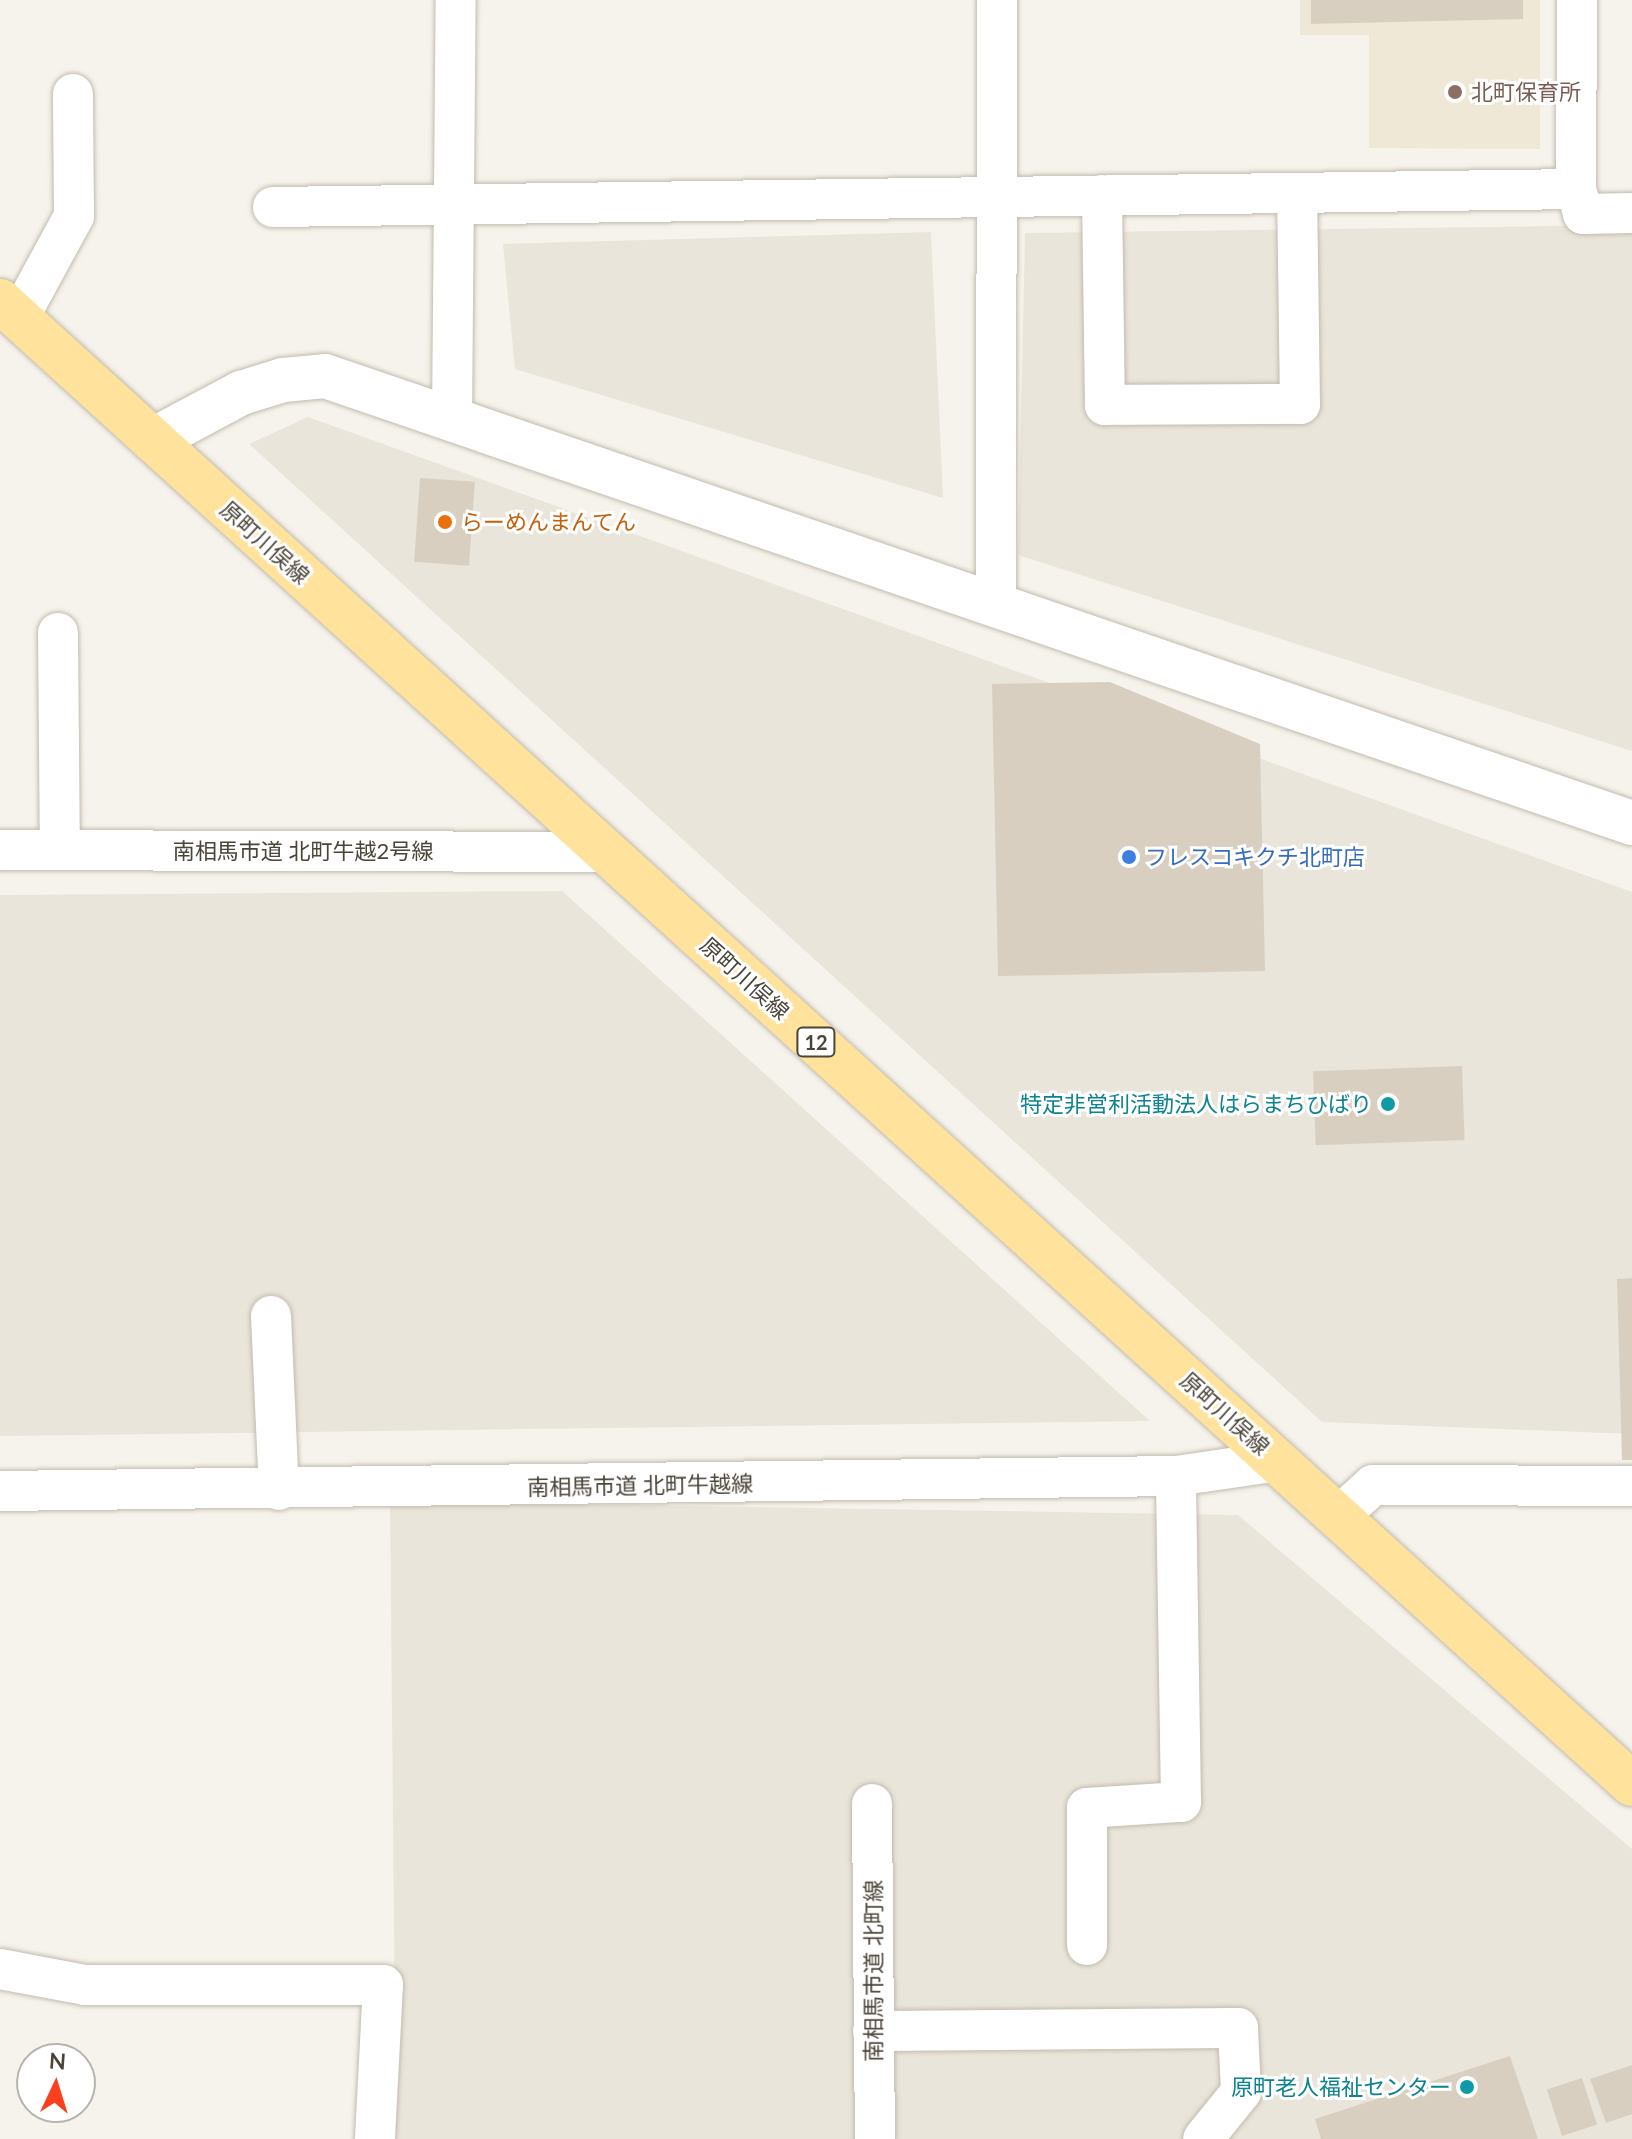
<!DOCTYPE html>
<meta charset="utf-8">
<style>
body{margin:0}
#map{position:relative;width:1632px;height:2139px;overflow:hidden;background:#f6f3ec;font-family:Lato,"Noto Sans JP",sans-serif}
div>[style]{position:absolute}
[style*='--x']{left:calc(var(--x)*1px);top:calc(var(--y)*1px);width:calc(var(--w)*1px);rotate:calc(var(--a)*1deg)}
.residential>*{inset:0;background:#eae5da}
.education>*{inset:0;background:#efe8d6}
.building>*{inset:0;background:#d8cfc1;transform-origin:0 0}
.roads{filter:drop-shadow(0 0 2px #c2bbae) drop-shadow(0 0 2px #c2bbae)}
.minor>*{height:40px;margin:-20px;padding:0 20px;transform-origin:20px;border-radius:20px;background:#fff}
.tertiary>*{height:44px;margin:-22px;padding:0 22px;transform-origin:22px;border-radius:22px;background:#fff}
.primary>*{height:44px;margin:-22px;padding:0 22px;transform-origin:22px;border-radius:22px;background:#ffe39c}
.dots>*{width:22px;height:22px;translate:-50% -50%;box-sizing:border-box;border:4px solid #fff;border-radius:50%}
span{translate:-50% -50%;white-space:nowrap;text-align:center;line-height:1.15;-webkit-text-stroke:6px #fff;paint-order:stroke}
.shield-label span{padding:2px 6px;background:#fff;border:2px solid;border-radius:6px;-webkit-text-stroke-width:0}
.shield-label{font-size:20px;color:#4b4439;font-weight:700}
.education-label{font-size:22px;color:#785e54}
.left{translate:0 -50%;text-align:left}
.food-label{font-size:22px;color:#c56008}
.street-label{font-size:22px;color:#4b4439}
.shop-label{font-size:22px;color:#366cbe}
.culture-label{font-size:22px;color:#0d838f}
.right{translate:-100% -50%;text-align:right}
.north{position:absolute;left:16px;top:2043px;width:80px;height:80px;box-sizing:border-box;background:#fff;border:2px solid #b7b4b0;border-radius:50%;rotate:4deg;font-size:22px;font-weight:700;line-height:32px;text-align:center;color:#4b4439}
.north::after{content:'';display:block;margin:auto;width:28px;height:36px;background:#fc3f1d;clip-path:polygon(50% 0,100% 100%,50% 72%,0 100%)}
</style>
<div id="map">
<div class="residential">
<i style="clip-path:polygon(1632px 225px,1632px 751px,1018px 555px,1025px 233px)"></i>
<i style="clip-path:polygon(931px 232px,943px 498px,515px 369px,503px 244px)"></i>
<i style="clip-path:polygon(308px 417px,1632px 892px,1632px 1434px,1322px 1422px,249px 444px)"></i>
<i style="clip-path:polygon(562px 891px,1150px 1421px,0 1436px,0 895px)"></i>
<i style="clip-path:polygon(390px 1501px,1238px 1515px,1632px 1849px,1632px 2139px,396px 2139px)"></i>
</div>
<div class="education">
<i style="clip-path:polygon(1300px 0,1540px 0,1540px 149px,1369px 148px,1369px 35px,1300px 35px)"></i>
</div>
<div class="building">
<i style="clip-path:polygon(1311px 0,1523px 0,1523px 19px,1311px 24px)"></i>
<i style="left:420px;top:478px;width:55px;height:84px;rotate:4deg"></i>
<i style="clip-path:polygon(1110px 682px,1260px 744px,1265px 971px,998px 976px,992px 684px)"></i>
<i style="left:1462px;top:1066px;width:74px;height:149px;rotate:88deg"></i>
<i style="clip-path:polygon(1632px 1278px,1632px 1460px,1622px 1460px,1617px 1279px)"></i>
<i style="clip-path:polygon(1510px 2056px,1538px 2139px,1321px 2139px,1315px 2119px)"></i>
<i style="clip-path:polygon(1632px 2065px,1632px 2114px,1606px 2123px,1590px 2079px)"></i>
<i style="left:1582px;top:2078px;width:49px;height:37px;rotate:72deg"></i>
</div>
<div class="roads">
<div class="minor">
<i style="--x:1576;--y:189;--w:189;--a:-89.7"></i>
<i style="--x:1102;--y:195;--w:210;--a:89.2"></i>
<i style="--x:1105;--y:405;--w:195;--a:-0.3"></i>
<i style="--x:1300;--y:404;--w:211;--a:-90.8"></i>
<i style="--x:273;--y:207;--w:1303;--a:-0.79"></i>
<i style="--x:1576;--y:189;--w:26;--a:74"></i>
<i style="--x:1583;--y:214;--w:49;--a:-1.2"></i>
<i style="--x:19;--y:317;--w:115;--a:-61.4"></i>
<i style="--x:74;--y:216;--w:122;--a:-90.5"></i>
<i style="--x:452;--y:419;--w:419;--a:-89.5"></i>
<i style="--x:996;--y:607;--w:607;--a:-89.91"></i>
<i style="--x:58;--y:633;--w:217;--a:89.5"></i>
<i style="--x:0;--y:850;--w:607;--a:0.19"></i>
<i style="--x:271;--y:1316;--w:174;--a:87.4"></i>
<i style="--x:0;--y:1491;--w:1176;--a:-0.73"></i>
<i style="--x:1176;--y:1476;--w:104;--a:-8.3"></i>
<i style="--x:1339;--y:1516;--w:46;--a:-42.4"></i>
<i style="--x:1373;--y:1485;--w:259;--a:0.2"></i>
<i style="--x:872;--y:1804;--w:335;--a:89.5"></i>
<i style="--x:1087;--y:1945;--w:137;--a:-90"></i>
<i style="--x:1087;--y:1808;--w:94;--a:-3.7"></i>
<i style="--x:1181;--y:1802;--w:326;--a:-90.9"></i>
<i style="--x:0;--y:1969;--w:86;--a:10.7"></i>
<i style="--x:85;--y:1985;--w:298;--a:0"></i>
<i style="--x:383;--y:1985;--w:154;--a:93"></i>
<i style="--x:873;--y:2031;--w:365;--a:-0.5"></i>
<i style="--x:1238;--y:2028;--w:64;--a:87.3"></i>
<i style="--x:1241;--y:2092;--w:60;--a:129"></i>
</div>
<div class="tertiary">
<i style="--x:153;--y:440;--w:100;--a:-28.1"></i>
<i style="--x:241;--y:393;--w:44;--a:-17.2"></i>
<i style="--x:283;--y:380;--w:42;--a:-5.4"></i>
<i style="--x:325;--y:376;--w:1381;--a:18.88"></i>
</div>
<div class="primary">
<i style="--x:0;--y:301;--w:2205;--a:42.26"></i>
</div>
</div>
<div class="dots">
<i style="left:1455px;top:92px;background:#8d6e63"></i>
<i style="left:445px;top:522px;background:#e8710a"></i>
<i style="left:1129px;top:857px;background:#3f7fe0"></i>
<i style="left:1388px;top:1104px;background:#0f9aa8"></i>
<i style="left:1467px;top:2087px;background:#0f9aa8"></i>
</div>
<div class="shield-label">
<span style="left:816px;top:1042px">12</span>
</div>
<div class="education-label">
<span class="left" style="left:1471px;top:92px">北町保育所</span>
</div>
<div class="food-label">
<span class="left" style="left:461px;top:522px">らーめんまんてん</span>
</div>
<div class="street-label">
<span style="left:265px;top:542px;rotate:42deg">原町川俣線</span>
<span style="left:303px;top:851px">南相馬市道 北町牛越2号線</span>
<span style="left:745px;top:978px;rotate:42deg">原町川俣線</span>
<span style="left:1225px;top:1413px;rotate:42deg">原町川俣線</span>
<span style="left:640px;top:1485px;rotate:-1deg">南相馬市道 北町牛越線</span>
<span style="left:873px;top:1971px;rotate:-90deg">南相馬市道 北町線</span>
</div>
<div class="shop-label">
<span class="left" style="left:1145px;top:857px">フレスコキクチ北町店</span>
</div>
<div class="culture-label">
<span class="right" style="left:1372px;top:1104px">特定非営利活動法人はらまちひばり</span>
<span class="right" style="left:1451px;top:2087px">原町老人福祉センター</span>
</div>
<div class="north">N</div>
</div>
